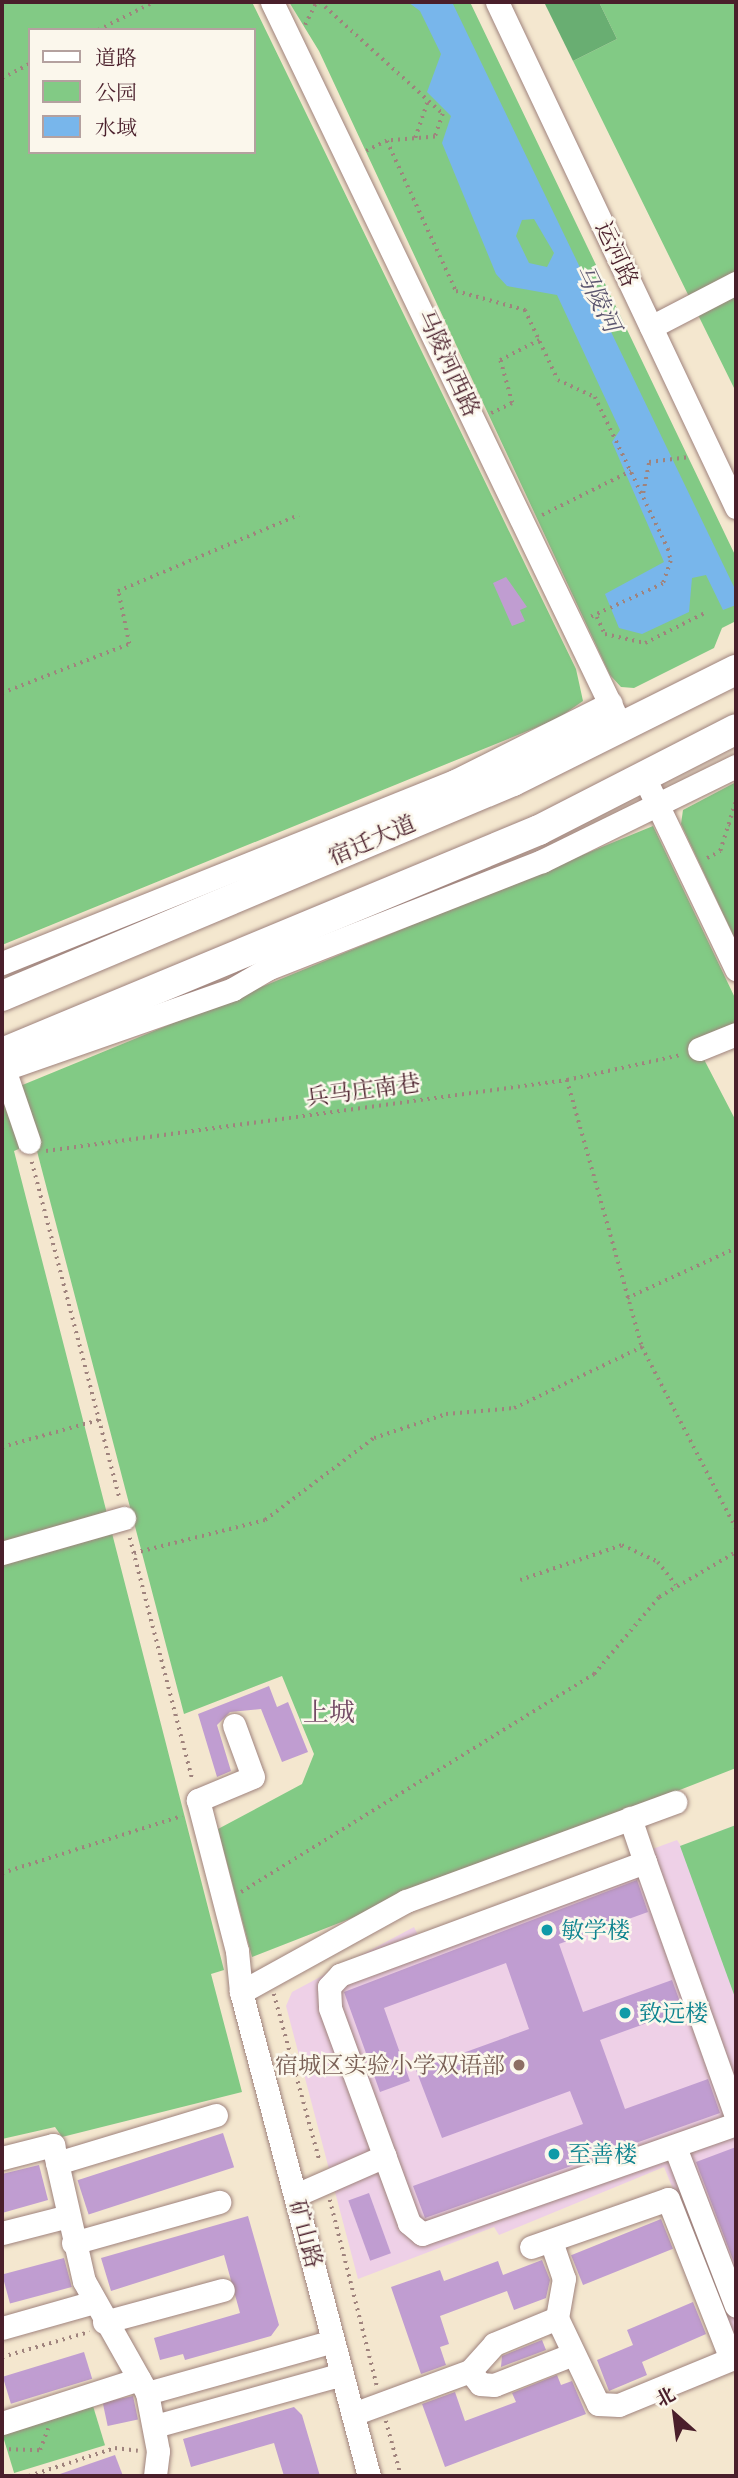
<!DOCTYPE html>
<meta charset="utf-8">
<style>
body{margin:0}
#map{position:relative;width:738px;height:2478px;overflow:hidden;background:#f4e7cf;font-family:"Gentium Book Plus","Noto Serif SC",serif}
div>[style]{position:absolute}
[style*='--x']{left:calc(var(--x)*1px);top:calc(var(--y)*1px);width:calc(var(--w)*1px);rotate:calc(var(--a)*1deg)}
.built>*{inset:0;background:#eed0e7}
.green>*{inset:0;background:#82ca85;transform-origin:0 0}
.forest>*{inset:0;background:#69ae72}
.water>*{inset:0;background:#78b6eb}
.building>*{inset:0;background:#c09dd1;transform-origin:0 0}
.path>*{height:3.5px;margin-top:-1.75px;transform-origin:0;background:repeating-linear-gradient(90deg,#9f837d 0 2px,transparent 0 7px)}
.roads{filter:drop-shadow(0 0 2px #9f837d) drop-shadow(0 0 2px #9f837d)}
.minor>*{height:23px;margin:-11.5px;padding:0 11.5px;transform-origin:11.5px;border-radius:11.5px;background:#fff}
.major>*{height:30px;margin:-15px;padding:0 15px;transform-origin:15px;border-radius:15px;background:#fff}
.dots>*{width:19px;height:19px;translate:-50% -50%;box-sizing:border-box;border:4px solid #fbf7ec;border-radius:50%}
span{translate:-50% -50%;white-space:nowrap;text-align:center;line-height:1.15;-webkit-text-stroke:5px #fbf7ec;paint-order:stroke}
.street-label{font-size:23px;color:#4a1f2b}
.culture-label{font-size:23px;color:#0d838f}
.left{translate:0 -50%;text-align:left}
.education-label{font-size:23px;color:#785e54}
.right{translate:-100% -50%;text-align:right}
.water-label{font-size:24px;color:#5a546e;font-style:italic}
.quarter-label{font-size:26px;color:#734b65}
.frame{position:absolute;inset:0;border:4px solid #4a1f2b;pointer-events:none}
.legend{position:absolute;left:28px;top:28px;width:228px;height:126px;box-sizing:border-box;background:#fbf7ec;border:2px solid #b4a19f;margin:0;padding:9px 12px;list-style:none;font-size:21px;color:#4a1f2b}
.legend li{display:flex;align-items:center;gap:14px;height:35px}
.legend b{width:35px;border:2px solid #b4a19f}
.north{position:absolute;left:640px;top:2380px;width:70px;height:70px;-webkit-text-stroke:5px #fbf7ec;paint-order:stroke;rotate:332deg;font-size:19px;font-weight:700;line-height:28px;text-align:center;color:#4a1f2b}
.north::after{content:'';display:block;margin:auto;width:24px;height:32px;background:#4a1f2b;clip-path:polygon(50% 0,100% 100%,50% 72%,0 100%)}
</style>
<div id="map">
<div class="built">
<i style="clip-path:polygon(736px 1825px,736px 2343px,664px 2167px,499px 2235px,494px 2227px,358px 2279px,286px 2006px,292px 1992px,414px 1927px,418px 1935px,677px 1840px,681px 1846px)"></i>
</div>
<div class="green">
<i style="clip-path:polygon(evenodd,2px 2px,252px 2px,576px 669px,583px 701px,557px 719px,2px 945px,2px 2px,30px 30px,254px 30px,254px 152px,30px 152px,30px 30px)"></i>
<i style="clip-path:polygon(289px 2px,470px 2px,736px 557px,736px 621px,722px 628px,714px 648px,634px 688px,621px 687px,610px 675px,319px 51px)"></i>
<i style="clip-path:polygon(599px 2px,736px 2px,736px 392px,573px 61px,617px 39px)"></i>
<i style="clip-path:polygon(736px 782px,736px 941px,681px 824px,683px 810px)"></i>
<i style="clip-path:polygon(653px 826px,736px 1000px,735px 1025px,696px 1044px,736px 1121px,736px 1768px,252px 1957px,218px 1829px,302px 1784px,314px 1754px,282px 1676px,184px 1714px,20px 1086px)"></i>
<i style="clip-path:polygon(2px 1097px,21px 1148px,14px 1151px,224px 1970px,211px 1974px,242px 2092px,62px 2137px,55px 2127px,2px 2139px)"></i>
<i style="clip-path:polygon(736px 1825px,736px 2000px,680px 1846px)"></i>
<i style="left:93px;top:2406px;width:41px;height:95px;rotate:73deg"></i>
</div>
<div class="forest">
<i style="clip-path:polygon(544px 2px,599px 2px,617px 39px,573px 61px)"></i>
</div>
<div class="water">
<i style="clip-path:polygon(evenodd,408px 2px,452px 2px,735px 589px,736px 605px,723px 610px,706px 575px,692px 578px,689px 612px,642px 634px,619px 628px,605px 594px,664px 562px,612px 442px,620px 430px,557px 295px,507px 286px,496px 274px,442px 143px,451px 116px,427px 92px,441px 54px,420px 11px,408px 2px,534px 219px,554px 253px,547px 267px,529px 263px,516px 236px,522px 220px,534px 219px)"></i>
</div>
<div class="building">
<i style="clip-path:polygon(506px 577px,527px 607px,520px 610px,525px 621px,512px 626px,493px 583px)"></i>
<i style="clip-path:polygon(269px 1686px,277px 1707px,288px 1702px,308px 1752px,282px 1762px,261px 1709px,230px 1712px,217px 1725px,231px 1771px,217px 1777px,198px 1714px)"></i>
<i style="clip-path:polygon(637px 1880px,648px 1912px,559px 1944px,583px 2012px,672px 1980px,683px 2010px,600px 2040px,625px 2109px,708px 2079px,720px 2113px,425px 2218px,413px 2186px,583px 2124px,570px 2091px,442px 2138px,416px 2070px,529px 2029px,506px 1963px,384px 2008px,410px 2081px,380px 2092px,344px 1992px)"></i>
<i style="left:223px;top:2133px;width:36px;height:153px;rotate:72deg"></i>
<i style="clip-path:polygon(736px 2147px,736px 2268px,696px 2162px)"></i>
<i style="clip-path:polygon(39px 2165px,48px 2200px,2px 2213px,2px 2174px)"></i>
<i style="left:369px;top:2193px;width:64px;height:22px;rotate:70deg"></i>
<i style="clip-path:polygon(248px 2216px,279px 2325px,271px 2336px,185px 2360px,183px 2354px,160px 2360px,154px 2338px,240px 2313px,224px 2255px,111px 2291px,101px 2258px)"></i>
<i style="left:661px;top:2219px;width:32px;height:97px;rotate:68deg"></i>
<i style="left:64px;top:2258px;width:30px;height:64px;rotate:75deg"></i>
<i style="clip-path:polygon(542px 2260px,550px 2280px,546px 2298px,514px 2310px,507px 2291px,440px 2316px,449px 2344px,440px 2347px,446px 2365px,421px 2374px,391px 2287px,440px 2270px,444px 2281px,498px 2261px,503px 2275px)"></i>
<i style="clip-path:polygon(693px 2302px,706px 2334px,642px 2362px,647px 2375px,609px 2391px,597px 2360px,633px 2345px,627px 2330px)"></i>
<i style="clip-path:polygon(542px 2340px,546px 2350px,501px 2367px,502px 2356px)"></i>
<i style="left:84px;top:2352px;width:28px;height:85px;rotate:73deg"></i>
<i style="clip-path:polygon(557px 2375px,561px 2385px,572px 2381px,586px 2414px,445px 2467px,422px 2404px,455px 2392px,465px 2421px,516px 2402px,512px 2393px)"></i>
<i style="left:133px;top:2396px;width:24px;height:31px;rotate:78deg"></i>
<i style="clip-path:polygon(294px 2407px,302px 2415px,320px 2476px,284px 2476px,274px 2443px,191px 2467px,183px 2439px)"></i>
<i style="clip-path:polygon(115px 2455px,123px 2476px,60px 2476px,60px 2474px)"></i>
</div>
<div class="path">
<i style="--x:320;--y:2;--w:166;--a:42.3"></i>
<i style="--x:443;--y:114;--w:24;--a:109"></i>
<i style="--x:435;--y:137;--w:48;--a:175.2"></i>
<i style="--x:387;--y:141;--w:25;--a:154"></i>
<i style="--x:305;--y:25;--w:25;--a:-64"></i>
<i style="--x:98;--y:30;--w:63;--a:-26.6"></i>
<i style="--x:2;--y:78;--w:31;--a:-27"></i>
<i style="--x:415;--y:138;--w:39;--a:-71"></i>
<i style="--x:387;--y:141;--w:165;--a:65.3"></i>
<i style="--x:456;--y:291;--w:72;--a:15.4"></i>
<i style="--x:525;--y:310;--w:77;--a:64.8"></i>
<i style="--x:558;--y:380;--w:41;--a:24.7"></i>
<i style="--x:595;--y:397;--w:169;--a:64.3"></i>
<i style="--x:668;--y:549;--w:12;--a:76"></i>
<i style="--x:671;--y:561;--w:24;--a:109"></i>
<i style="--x:663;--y:584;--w:81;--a:155.3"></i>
<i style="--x:491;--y:413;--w:23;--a:-25"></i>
<i style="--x:512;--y:403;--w:45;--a:-105.6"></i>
<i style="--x:500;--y:360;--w:44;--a:-27.1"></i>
<i style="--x:643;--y:493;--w:32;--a:-79"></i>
<i style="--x:649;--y:462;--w:41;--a:-7"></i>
<i style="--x:542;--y:515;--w:99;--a:-26.3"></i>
<i style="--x:597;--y:617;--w:19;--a:65"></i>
<i style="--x:605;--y:634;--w:41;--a:12.7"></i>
<i style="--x:645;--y:643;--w:69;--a:-26.6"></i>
<i style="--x:2;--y:693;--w:136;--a:-21.1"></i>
<i style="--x:129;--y:644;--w:54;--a:-101.7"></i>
<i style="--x:118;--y:591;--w:196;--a:-22.8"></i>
<i style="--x:729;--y:824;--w:8;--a:30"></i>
<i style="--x:707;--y:858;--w:15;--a:-28"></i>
<i style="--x:720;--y:851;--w:53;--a:-72.6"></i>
<i style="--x:567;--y:1080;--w:277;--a:74.3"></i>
<i style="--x:642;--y:1347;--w:204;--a:62.6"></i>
<i style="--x:46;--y:1151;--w:526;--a:-7.76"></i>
<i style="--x:567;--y:1080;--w:117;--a:-12.4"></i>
<i style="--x:32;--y:1162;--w:349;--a:75.4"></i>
<i style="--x:627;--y:1298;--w:120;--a:-24.6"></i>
<i style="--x:2;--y:1447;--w:101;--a:-15.6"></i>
<i style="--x:130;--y:1538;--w:251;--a:75.5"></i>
<i style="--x:134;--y:1553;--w:135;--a:-14.1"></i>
<i style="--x:265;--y:1520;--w:136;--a:-37"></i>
<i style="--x:374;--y:1438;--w:76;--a:-18.4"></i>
<i style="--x:446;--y:1414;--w:68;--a:-5"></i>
<i style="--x:514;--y:1408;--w:142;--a:-25.5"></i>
<i style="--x:520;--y:1580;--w:108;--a:-18.9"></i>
<i style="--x:622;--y:1545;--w:40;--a:25"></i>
<i style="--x:658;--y:1562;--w:29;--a:52"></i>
<i style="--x:2;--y:1873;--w:189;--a:-17.6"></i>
<i style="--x:241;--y:1892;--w:415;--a:-31.7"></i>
<i style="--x:594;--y:1674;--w:101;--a:-49.8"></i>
<i style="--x:659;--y:1597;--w:89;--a:-30.3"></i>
<i style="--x:274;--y:1994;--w:174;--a:74.7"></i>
<i style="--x:2;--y:2109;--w:6;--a:0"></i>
<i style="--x:330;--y:2200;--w:192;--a:75.8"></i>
<i style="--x:2;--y:2357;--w:91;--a:-16"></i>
<i style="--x:386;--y:2421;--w:57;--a:74.7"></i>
<i style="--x:2;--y:2449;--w:38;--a:2"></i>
<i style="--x:40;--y:2450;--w:23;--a:-70"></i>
<i style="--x:29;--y:2476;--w:90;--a:-18"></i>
<i style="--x:115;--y:2448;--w:23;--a:7"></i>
</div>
<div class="roads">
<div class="minor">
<i style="--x:272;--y:2;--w:805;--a:64.29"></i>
<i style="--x:497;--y:2;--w:559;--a:64.67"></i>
<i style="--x:651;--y:327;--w:96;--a:-27.4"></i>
<i style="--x:645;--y:779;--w:211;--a:64.4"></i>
<i style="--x:2;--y:963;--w:488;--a:-21.9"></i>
<i style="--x:455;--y:781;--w:174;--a:-26.6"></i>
<i style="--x:699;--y:1049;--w:40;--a:-22"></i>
<i style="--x:4;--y:1069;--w:77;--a:71.1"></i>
<i style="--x:2;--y:1070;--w:245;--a:-19.3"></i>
<i style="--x:233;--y:989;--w:42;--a:-30.3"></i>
<i style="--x:269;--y:968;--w:293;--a:-21.4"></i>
<i style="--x:542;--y:861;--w:216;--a:-26.1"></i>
<i style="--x:2;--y:1553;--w:127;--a:-16"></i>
<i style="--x:234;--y:1725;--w:55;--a:69.9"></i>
<i style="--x:253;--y:1777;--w:60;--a:157.3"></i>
<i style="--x:198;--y:1800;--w:156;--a:75.5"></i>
<i style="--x:237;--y:1951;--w:41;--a:84.4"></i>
<i style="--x:241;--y:1992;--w:501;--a:75.19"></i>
<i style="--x:630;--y:1818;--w:46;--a:71.2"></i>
<i style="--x:241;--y:1992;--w:188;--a:-28.9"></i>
<i style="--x:406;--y:1901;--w:287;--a:-20.2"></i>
<i style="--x:736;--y:2116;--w:270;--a:-109.7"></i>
<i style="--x:645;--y:1862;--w:325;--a:159.7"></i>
<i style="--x:340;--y:1975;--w:16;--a:133"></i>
<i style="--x:329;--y:1987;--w:21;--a:87"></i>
<i style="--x:330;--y:2008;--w:229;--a:69.8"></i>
<i style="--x:409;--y:2223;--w:17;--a:40"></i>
<i style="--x:422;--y:2234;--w:333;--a:-19.3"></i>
<i style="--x:675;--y:2147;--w:170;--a:69"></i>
<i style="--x:2;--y:2158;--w:53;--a:-14.3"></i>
<i style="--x:53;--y:2145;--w:139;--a:77.2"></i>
<i style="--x:84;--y:2281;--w:129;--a:60.6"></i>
<i style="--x:147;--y:2393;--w:59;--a:79.3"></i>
<i style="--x:158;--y:2451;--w:25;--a:97"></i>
<i style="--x:57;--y:2163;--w:166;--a:-16.8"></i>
<i style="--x:296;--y:2195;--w:97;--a:-23.7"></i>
<i style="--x:2;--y:2233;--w:65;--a:-14.3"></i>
<i style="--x:73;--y:2243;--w:152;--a:-15.7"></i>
<i style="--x:531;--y:2247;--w:145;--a:-19.3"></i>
<i style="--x:668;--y:2199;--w:172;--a:68.5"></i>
<i style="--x:731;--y:2359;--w:121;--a:157.7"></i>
<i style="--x:619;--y:2405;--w:21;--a:-177"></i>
<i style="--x:598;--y:2404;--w:95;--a:-115.5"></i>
<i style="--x:557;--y:2318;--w:40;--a:-80"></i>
<i style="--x:564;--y:2279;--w:39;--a:-109"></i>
<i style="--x:104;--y:2322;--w:123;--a:-15.1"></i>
<i style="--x:2;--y:2328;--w:96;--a:-15.8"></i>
<i style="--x:470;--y:2371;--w:36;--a:-48"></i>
<i style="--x:494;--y:2344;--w:68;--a:-22.4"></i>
<i style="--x:147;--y:2393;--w:193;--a:-15.6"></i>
<i style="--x:353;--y:2414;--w:125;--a:-20.2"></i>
<i style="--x:470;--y:2371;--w:16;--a:52"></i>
<i style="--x:480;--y:2384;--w:14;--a:4"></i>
<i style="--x:494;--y:2385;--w:85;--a:-21.4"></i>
<i style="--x:2;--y:2423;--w:144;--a:-17.8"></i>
<i style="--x:155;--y:2426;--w:194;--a:-15.5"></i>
</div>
<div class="major">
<i style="--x:2;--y:996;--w:554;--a:-22.82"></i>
<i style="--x:513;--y:781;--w:249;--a:-26.5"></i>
<i style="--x:2;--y:1053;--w:581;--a:-22.55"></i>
<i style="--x:539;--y:830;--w:221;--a:-27.1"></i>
</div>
</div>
<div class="dots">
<i style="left:547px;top:1930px;background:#0f9aa8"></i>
<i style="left:625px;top:2013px;background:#0f9aa8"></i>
<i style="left:519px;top:2065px;background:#8d6e63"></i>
<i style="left:554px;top:2154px;background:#0f9aa8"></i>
</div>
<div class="street-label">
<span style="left:617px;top:254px;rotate:65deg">运河路</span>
<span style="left:449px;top:363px;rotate:65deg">马陵河西路</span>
<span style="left:372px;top:840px;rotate:-23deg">宿迁大道</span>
<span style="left:363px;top:1090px;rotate:-8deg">兵马庄南巷</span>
<span style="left:306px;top:2234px;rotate:75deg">矿山路</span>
</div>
<div class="culture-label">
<span class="left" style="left:561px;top:1930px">敏学楼</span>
<span class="left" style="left:639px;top:2013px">致远楼</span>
<span class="left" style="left:568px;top:2154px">至善楼</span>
</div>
<div class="education-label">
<span class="right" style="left:505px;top:2065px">宿城区实验小学双语部</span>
</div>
<div class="water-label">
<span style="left:598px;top:298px;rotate:64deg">马陵河</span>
</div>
<div class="quarter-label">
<span style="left:329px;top:1712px">上城</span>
</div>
<div class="frame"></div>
<ul class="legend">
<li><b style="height:9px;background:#fff"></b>道路</li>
<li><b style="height:19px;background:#82ca85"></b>公园</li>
<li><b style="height:19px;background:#78b6eb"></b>水域</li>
</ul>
<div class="north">北</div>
</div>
